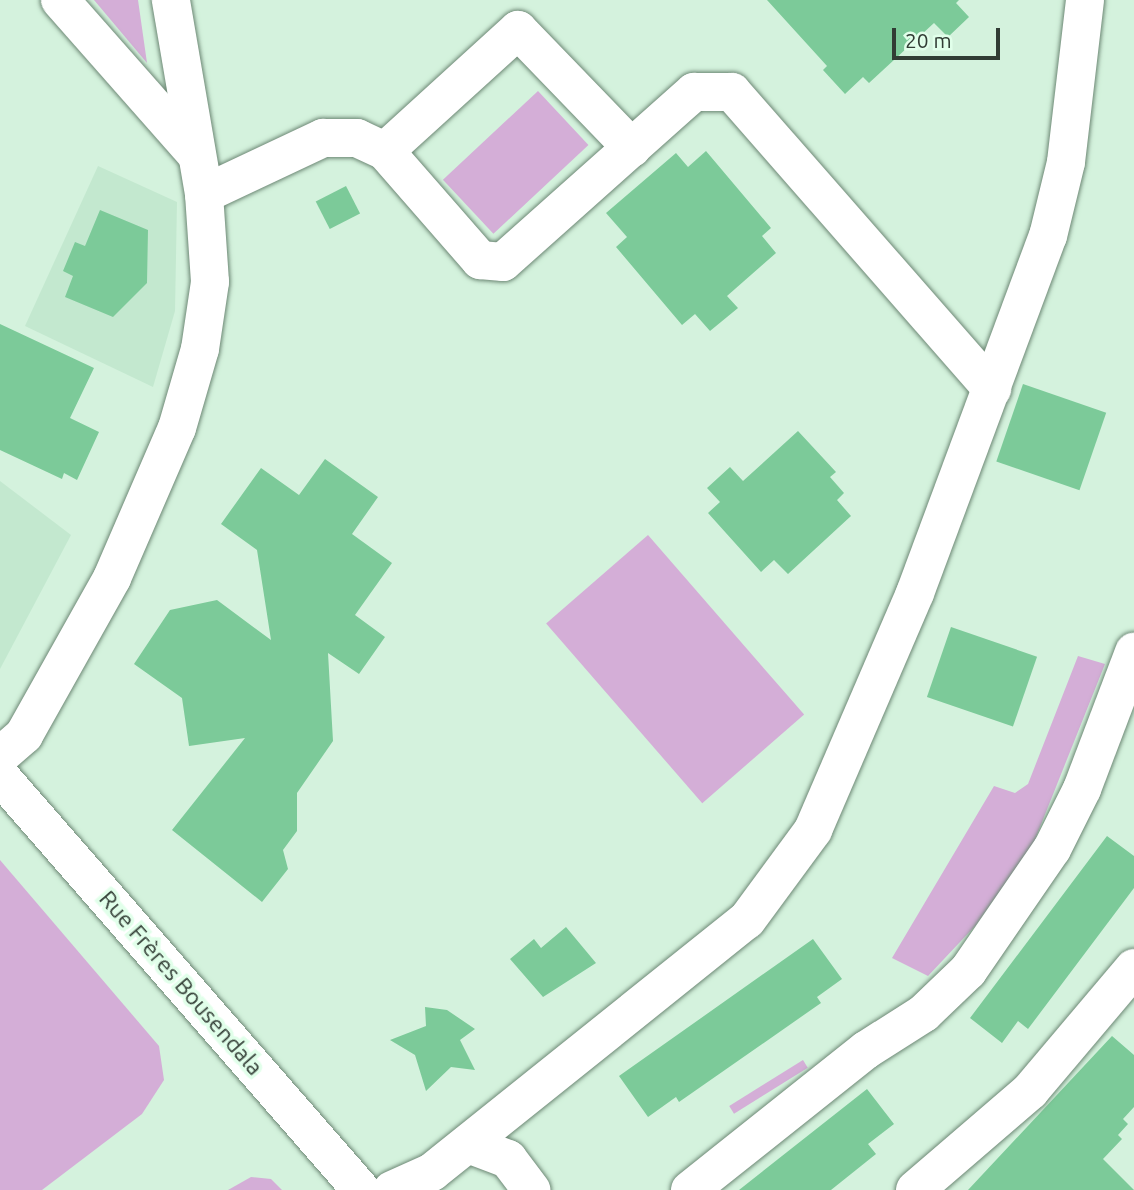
<!DOCTYPE html>
<meta charset="utf-8">
<style>
body{margin:0}
#map{position:relative;width:1134px;height:1190px;overflow:hidden;background:#d4f2dd;font-family:Ubuntu,sans-serif}
div>[style]{position:absolute}
[style*='--x']{left:calc(var(--x)*1px);top:calc(var(--y)*1px);width:calc(var(--w)*1px);rotate:calc(var(--a)*1deg)}
.built>*{inset:0;background:#c3e8cf}
.green>*{inset:0;background:#d4aed7;transform-origin:0 0}
.building>*{inset:0;background:#7cca99;transform-origin:0 0}
.roads{filter:drop-shadow(0 0 2px #6d8875) drop-shadow(0 0 2px #6d8875)}
.street>*{height:38px;margin:-19px;padding:0 19px;transform-origin:19px;border-radius:19px;background:#fff}
span{translate:-50% -50%;white-space:nowrap;text-align:center;line-height:1.15;-webkit-text-stroke:7px #e1ffea;paint-order:stroke}
.street-label{font-size:23px;color:#313c34}
.scale{position:absolute;left:892px;top:28px;width:108px;height:32px;box-sizing:border-box;border:4px solid #313c34;border-top:0;padding-left:9px;font-size:21px;line-height:24px;white-space:nowrap;color:#313c34;-webkit-text-stroke:5px #e1ffea;paint-order:stroke}
</style>
<div id="map">
<div class="built">
<i style="clip-path:polygon(98px 166px,177px 202px,175px 311px,153px 387px,25px 326px)"></i>
<i style="clip-path:polygon(0 481px,71px 535px,0 669px)"></i>
</div>
<div class="green">
<i style="clip-path:polygon(94px 0,138px 0,147px 63px)"></i>
<i style="left:538px;top:91px;width:74px;height:130px;rotate:47deg"></i>
<i style="left:648px;top:535px;width:238px;height:135px;rotate:49deg"></i>
<i style="clip-path:polygon(1078px 656px,1105px 664px,1034px 842px,976px 925px,928px 976px,892px 958px,994px 786px,1015px 793px,1028px 784px)"></i>
<i style="clip-path:polygon(0 860px,159px 1046px,164px 1080px,142px 1114px,42px 1190px,0 1190px)"></i>
<i style="left:803px;top:1060px;width:9px;height:87px;rotate:58deg"></i>
<i style="clip-path:polygon(251px 1177px,271px 1179px,282px 1190px,228px 1190px)"></i>
</div>
<div class="building">
<i style="clip-path:polygon(767px 0,959px 0,956px 3px,969px 17px,948px 37px,934px 23px,869px 83px,863px 77px,845px 94px,823px 70px,827px 66px)"></i>
<i style="clip-path:polygon(706px 151px,771px 228px,762px 236px,776px 253px,727px 296px,738px 308px,710px 331px,695px 314px,682px 325px,616px 247px,627px 237px,606px 213px,676px 153px,688px 167px)"></i>
<i style="left:346px;top:186px;width:31px;height:34px;rotate:63deg"></i>
<i style="clip-path:polygon(100px 210px,148px 230px,147px 283px,113px 317px,65px 297px,73px 276px,63px 271px,75px 242px,85px 246px)"></i>
<i style="clip-path:polygon(0 324px,94px 368px,70px 418px,99px 432px,77px 480px,64px 473px,62px 479px,0 450px)"></i>
<i style="left:1023px;top:384px;width:88px;height:82px;rotate:19deg"></i>
<i style="clip-path:polygon(798px 431px,836px 472px,830px 477px,844px 493px,837px 500px,851px 516px,788px 574px,774px 560px,761px 572px,708px 513px,720px 502px,707px 488px,730px 467px,743px 481px)"></i>
<i style="clip-path:polygon(325px 459px,378px 497px,352px 534px,392px 563px,355px 615px,385px 637px,359px 674px,328px 653px,333px 741px,297px 793px,297px 831px,283px 850px,288px 869px,262px 902px,172px 830px,245px 738px,189px 746px,182px 698px,134px 664px,170px 610px,217px 600px,271px 640px,257px 550px,221px 524px,261px 468px,299px 495px)"></i>
<i style="left:951px;top:627px;width:91px;height:74px;rotate:19deg"></i>
<i style="clip-path:polygon(1107px 836px,1134px 856px,1134px 888px,1028px 1029px,1018px 1021px,1002px 1043px,970px 1018px)"></i>
<i style="clip-path:polygon(566px 927px,596px 963px,543px 997px,510px 959px,534px 939px,541px 948px)"></i>
<i style="clip-path:polygon(813px 939px,842px 979px,817px 997px,821px 1003px,679px 1102px,676px 1097px,648px 1117px,619px 1076px)"></i>
<i style="clip-path:polygon(425px 1007px,447px 1010px,475px 1029px,460px 1040px,475px 1070px,451px 1067px,426px 1091px,415px 1055px,390px 1040px,426px 1026px)"></i>
<i style="clip-path:polygon(1112px 1036px,1134px 1055px,1134px 1107px,1123px 1119px,1128px 1124px,1118px 1135px,1122px 1139px,1103px 1159px,1134px 1190px,968px 1190px)"></i>
<i style="clip-path:polygon(867px 1089px,894px 1124px,868px 1144px,876px 1154px,831px 1190px,739px 1190px)"></i>
</div>
<div class="roads">
<div class="street">
<i style="--x:60;--y:0;--w:204;--a:48.6"></i>
<i style="--x:385;--y:151;--w:180;--a:-42.3"></i>
<i style="--x:518;--y:30;--w:164;--a:46"></i>
<i style="--x:204;--y:194;--w:132;--a:-25.2"></i>
<i style="--x:323;--y:138;--w:34;--a:0"></i>
<i style="--x:357;--y:138;--w:31;--a:25"></i>
<i style="--x:385;--y:151;--w:145;--a:48.9"></i>
<i style="--x:480;--y:260;--w:23;--a:5"></i>
<i style="--x:503;--y:262;--w:256;--a:-41.7"></i>
<i style="--x:694;--y:92;--w:38;--a:0"></i>
<i style="--x:732;--y:92;--w:395;--a:48.8"></i>
<i style="--x:0;--y:756;--w:32;--a:-41"></i>
<i style="--x:24;--y:735;--w:180;--a:-60.7"></i>
<i style="--x:112;--y:578;--w:163;--a:-66.6"></i>
<i style="--x:177;--y:428;--w:82;--a:-73.8"></i>
<i style="--x:200;--y:349;--w:68;--a:-81.5"></i>
<i style="--x:210;--y:282;--w:88;--a:-93.9"></i>
<i style="--x:204;--y:194;--w:197;--a:-99.7"></i>
<i style="--x:0;--y:776;--w:549;--a:48.91"></i>
<i style="--x:468;--y:1144;--w:43;--a:20.6"></i>
<i style="--x:508;--y:1159;--w:39;--a:53"></i>
<i style="--x:392;--y:1190;--w:44;--a:-24.2"></i>
<i style="--x:432;--y:1172;--w:403;--a:-38.7"></i>
<i style="--x:747;--y:920;--w:112;--a:-53.7"></i>
<i style="--x:813;--y:830;--w:258;--a:-66.7"></i>
<i style="--x:915;--y:593;--w:381;--a:-69.6"></i>
<i style="--x:1048;--y:236;--w:76;--a:-76.3"></i>
<i style="--x:1066;--y:162;--w:163;--a:-83.3"></i>
<i style="--x:690;--y:1190;--w:225;--a:-38.5"></i>
<i style="--x:866;--y:1050;--w:69;--a:-32.5"></i>
<i style="--x:924;--y:1013;--w:61;--a:-43.7"></i>
<i style="--x:968;--y:971;--w:148;--a:-55.5"></i>
<i style="--x:1052;--y:849;--w:67;--a:-63.4"></i>
<i style="--x:1082;--y:789;--w:147;--a:-69.2"></i>
<i style="--x:915;--y:1190;--w:152;--a:-40.7"></i>
<i style="--x:1030;--y:1091;--w:161;--a:-49.8"></i>
</div>
</div>
<div class="street-label">
<span style="left:181px;top:983px;rotate:49deg">Rue Frères Bousendala</span>
</div>
<div class="scale">20 m</div>
</div>
